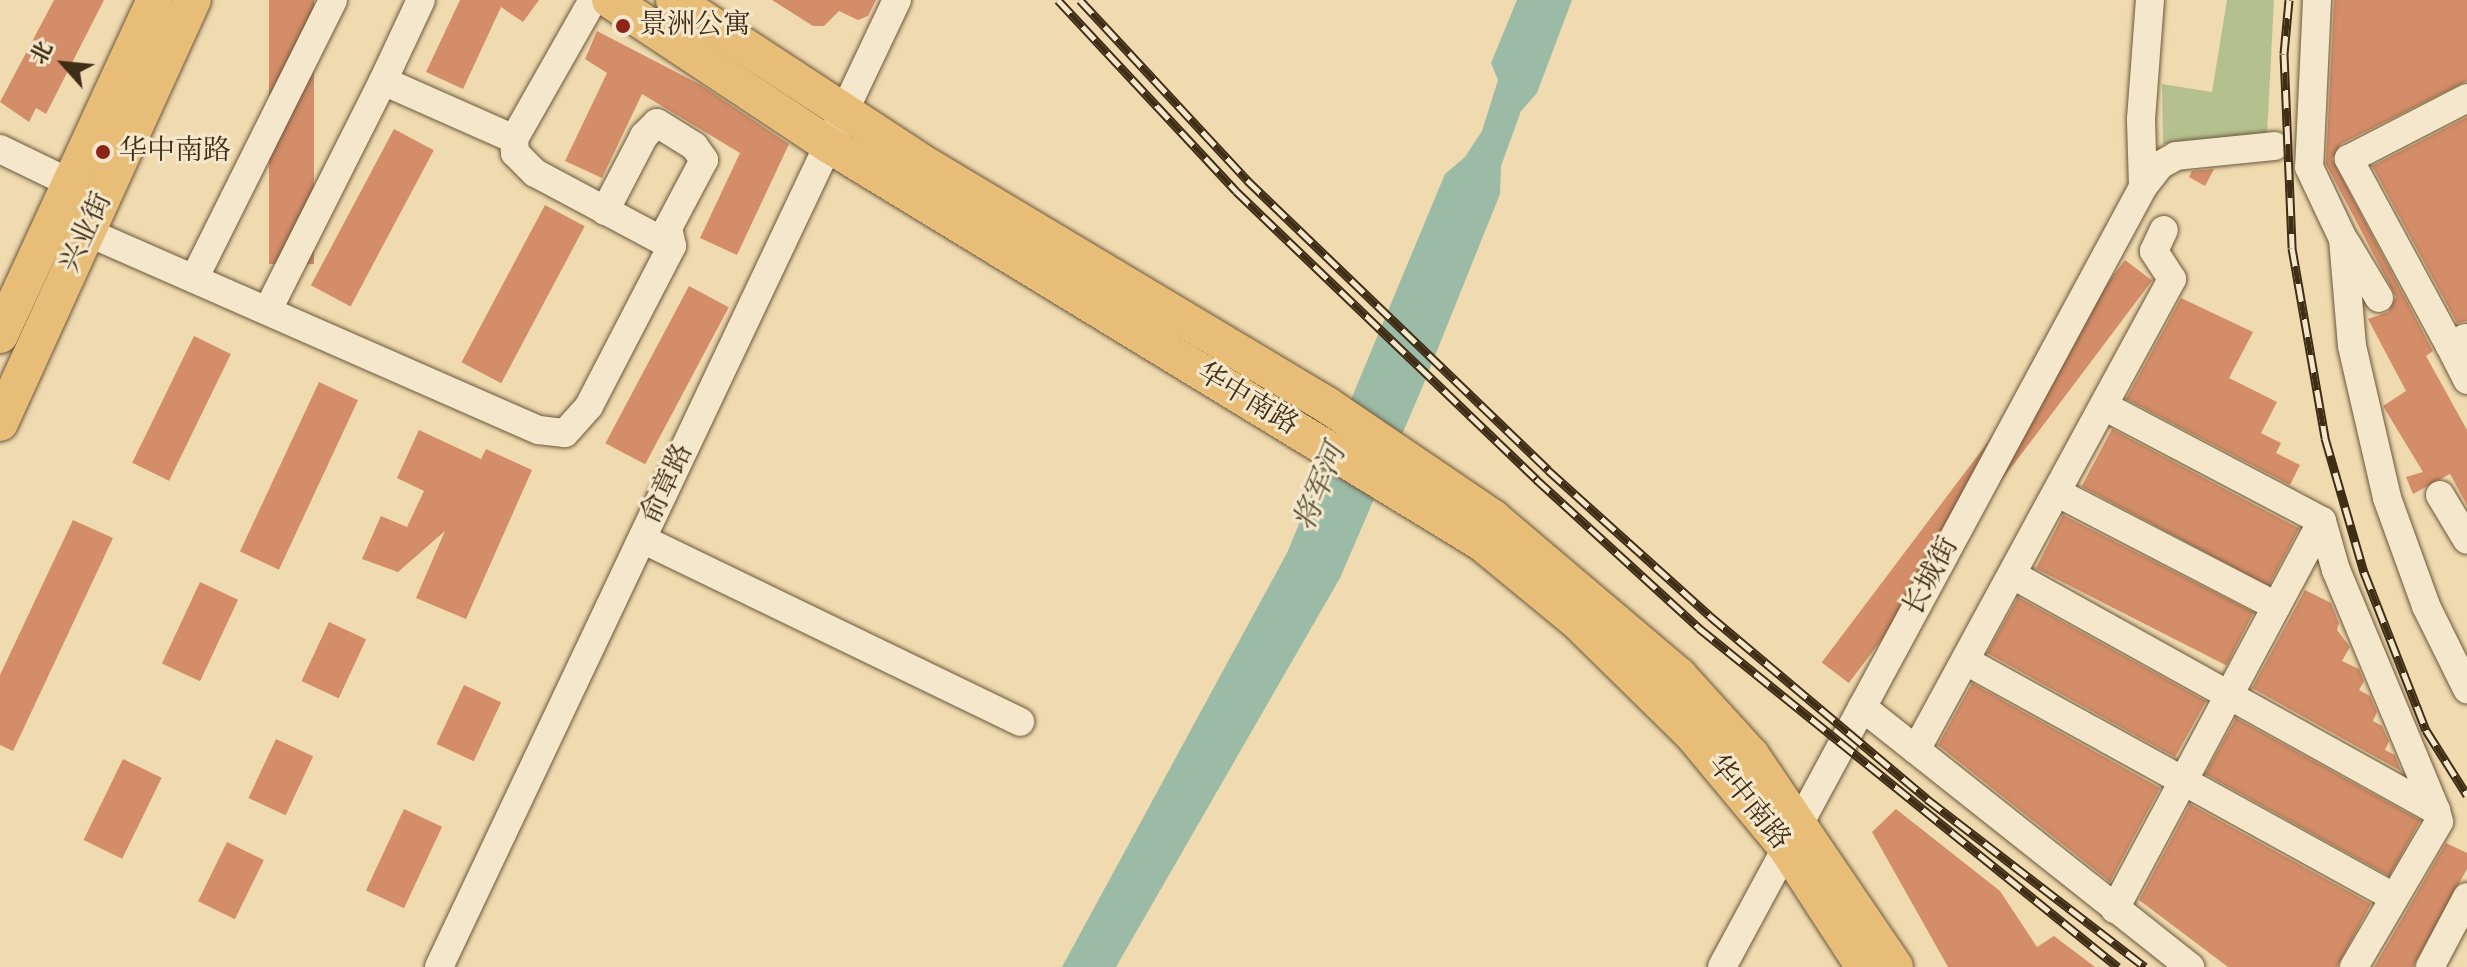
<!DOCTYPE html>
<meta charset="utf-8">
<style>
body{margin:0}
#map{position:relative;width:2467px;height:967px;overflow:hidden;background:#f0daaf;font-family:"Old Standard TT","Noto Serif SC",serif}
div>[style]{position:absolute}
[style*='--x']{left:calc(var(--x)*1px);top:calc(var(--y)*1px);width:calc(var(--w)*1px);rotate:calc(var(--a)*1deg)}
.green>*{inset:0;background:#b4c18f}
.water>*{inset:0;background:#9bbba7}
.building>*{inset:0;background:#d38d68;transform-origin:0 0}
.roads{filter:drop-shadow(0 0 2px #6b583c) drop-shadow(0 0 2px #6b583c)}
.minor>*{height:28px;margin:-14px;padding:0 14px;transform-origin:14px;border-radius:14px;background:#f5e7cb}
.major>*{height:36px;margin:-18px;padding:0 18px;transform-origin:18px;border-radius:18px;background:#e8bd78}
.rail>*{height:9px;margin-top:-4.5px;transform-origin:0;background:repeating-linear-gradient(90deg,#f5e7cb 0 18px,#3f2d16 0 36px);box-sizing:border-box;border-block:2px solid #3f2d16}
.dots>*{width:22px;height:22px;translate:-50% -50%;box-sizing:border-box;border:4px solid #f5e7cb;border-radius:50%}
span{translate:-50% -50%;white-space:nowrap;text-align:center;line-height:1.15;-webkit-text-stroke:6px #f5e7cb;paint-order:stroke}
.poi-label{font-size:28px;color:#3f2d16}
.left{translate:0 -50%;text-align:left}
.street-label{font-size:28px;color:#3f2d16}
.water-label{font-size:30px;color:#56503a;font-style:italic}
.north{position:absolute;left:24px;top:24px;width:80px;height:80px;-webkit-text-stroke:6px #f5e7cb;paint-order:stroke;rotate:297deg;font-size:22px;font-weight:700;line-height:32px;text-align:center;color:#3f2d16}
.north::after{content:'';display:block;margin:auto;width:28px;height:36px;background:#3f2d16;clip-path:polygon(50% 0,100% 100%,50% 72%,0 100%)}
</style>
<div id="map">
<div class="green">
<i style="clip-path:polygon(2227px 0,2274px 0,2267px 135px,2163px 144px,2162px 84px,2212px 92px)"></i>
</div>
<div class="water">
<i style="clip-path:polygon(1517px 0,1572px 0,1537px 93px,1521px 111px,1501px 166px,1500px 194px,1422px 388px,1340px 578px,1116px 967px,1062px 967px,1287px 553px,1445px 174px,1465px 157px,1482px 131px,1498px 80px,1491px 63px)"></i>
</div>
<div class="building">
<i style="clip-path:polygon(54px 0,104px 0,46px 114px,36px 108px,29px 122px,0 102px)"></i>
<i style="left:269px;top:0;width:45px;height:264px"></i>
<i style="clip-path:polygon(460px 0,539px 0,523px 22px,501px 7px,463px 89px,426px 72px)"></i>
<i style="clip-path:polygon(772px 0,876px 0,868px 16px,858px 20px,839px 11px,824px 26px,813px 26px)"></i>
<i style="clip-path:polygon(2334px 0,2467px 0,2467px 81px,2341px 144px,2332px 159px,2433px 351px,2426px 356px,2467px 430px,2467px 505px,2450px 474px,2413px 494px,2406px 477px,2423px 472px,2383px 406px,2406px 391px,2368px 319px,2388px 312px,2396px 297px,2326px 164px)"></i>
<i style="clip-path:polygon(597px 31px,701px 85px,789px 144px,737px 255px,700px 238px,740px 153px,642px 94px,602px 178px,565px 161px,607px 73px,585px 59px)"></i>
<i style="clip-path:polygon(2467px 117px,2467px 321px,2457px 323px,2372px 166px)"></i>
<i style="left:394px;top:129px;width:45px;height:177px;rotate:28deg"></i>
<i style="clip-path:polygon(2214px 169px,2205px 186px,2189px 177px,2192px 171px)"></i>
<i style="left:545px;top:205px;width:45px;height:178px;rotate:28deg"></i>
<i style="left:2125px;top:260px;width:34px;height:504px;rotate:37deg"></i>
<i style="left:689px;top:286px;width:45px;height:178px;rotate:28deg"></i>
<i style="clip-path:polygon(2181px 298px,2253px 332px,2229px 378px,2277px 402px,2261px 433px,2281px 443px,2276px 453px,2300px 465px,2290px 485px,2126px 399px)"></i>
<i style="left:194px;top:336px;width:41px;height:141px;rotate:26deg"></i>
<i style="left:319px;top:382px;width:43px;height:187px;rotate:25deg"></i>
<i style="left:2112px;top:429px;width:212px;height:65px;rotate:28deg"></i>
<i style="clip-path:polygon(419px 430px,481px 459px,486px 449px,532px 470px,466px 619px,416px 598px,445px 531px,398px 572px,362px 559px,381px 516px,407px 527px,424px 491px,397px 478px)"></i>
<i style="left:2063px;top:515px;width:214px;height:60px;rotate:27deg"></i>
<i style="clip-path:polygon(73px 520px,113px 538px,13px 751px,0 745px,0 675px)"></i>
<i style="left:200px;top:582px;width:42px;height:90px;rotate:25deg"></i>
<i style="clip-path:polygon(2305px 590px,2331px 603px,2339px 623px,2337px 630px,2350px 647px,2342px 661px,2359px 669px,2364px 681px,2359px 690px,2370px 696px,2377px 712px,2373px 721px,2382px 726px,2389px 741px,2385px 750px,2395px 755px,2401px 771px,2252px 688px)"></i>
<i style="left:2018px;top:597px;width:215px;height:64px;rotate:29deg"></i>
<i style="left:329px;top:622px;width:41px;height:65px;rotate:25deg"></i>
<i style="clip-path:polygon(1972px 683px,2160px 788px,2110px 882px,1938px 745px)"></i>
<i style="left:464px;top:685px;width:41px;height:65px;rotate:25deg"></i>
<i style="left:2236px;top:718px;width:211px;height:64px;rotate:29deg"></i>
<i style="left:276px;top:739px;width:41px;height:65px;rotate:25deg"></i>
<i style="left:123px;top:759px;width:43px;height:90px;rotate:26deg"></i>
<i style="clip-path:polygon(2190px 804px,2371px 904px,2337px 967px,2228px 967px,2139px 900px)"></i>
<i style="left:404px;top:809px;width:42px;height:90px;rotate:25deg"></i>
<i style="clip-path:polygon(1896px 809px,2000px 891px,2037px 947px,2054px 936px,2095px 967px,1948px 967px,1872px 832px)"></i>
<i style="left:227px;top:842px;width:41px;height:66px;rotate:26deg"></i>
<i style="clip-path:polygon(2446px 843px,2467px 853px,2467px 869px,2413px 967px,2374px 967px)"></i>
</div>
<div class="roads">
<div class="minor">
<i style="--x:2317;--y:0;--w:167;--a:92.7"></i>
<i style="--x:2309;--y:167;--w:80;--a:64.7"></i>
<i style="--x:2343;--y:239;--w:107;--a:85.2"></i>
<i style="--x:2352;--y:346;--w:156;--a:77"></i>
<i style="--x:2387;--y:498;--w:115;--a:70.1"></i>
<i style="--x:2426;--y:606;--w:93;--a:63.7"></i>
<i style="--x:383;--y:81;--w:89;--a:-64.9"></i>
<i style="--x:514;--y:139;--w:160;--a:-60.4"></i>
<i style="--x:0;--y:149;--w:78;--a:25.9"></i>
<i style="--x:2143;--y:187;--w:68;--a:-91.7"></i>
<i style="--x:2141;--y:119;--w:119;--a:-85.7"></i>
<i style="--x:605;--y:211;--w:85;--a:-62.5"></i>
<i style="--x:644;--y:136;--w:18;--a:-45"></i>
<i style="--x:657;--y:123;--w:44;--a:31.9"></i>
<i style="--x:694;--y:146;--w:17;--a:54"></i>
<i style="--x:704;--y:160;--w:77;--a:117.9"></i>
<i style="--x:668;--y:228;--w:18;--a:77"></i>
<i style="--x:87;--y:232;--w:493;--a:23.7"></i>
<i style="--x:539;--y:430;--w:26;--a:7"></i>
<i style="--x:565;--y:433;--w:36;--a:-48"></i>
<i style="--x:589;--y:406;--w:180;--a:-62.6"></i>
<i style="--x:672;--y:246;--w:155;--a:-151.9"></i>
<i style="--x:535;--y:173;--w:28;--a:-135"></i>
<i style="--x:515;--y:153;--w:14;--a:-94"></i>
<i style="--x:514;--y:139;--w:143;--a:-156.1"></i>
<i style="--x:383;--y:81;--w:254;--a:116.7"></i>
<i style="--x:2346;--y:243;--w:64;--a:59"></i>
<i style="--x:195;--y:277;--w:309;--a:-63.5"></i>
<i style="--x:2465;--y:338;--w:17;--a:152"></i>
<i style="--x:2450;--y:346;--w:38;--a:63"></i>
<i style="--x:2450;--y:346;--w:213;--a:-118.4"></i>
<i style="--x:2349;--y:159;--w:133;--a:-27.3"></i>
<i style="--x:2106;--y:407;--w:244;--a:27.8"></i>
<i style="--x:2322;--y:521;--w:440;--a:118.1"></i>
<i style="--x:2058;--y:493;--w:246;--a:27.4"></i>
<i style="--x:2440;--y:495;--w:52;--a:59"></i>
<i style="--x:2322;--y:521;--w:51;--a:74.1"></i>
<i style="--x:2336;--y:570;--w:260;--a:67.4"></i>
<i style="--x:642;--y:539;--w:420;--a:25.8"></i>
<i style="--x:2013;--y:575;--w:484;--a:29.1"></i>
<i style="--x:2436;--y:810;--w:12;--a:76"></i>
<i style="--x:2439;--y:822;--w:168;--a:120.4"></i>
<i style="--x:1966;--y:661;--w:488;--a:28.9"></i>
<i style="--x:1862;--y:707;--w:419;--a:38.4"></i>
<i style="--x:1916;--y:750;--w:536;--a:-61.47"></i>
<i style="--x:2172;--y:279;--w:33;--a:-123"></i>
<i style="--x:2154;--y:251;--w:23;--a:-65"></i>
<i style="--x:439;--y:967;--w:1070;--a:-64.66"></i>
<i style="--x:1722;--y:967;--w:886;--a:-61.64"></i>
<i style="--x:2143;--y:187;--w:28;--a:-52"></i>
<i style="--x:2160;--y:165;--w:18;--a:-29"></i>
<i style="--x:2176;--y:156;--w:99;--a:-5.8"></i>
<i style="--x:2430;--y:967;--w:79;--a:-62.1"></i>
</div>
<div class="major">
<i style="--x:610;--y:0;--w:263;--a:33.5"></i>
<i style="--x:829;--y:145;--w:765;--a:31.36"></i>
<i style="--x:1482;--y:543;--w:123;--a:39.4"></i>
<i style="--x:1577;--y:621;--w:163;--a:44.5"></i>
<i style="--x:1693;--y:735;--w:146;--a:50.3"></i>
<i style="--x:1786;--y:847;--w:143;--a:57"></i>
<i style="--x:674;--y:0;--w:307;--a:33.2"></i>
<i style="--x:931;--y:168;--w:462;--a:30.9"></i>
<i style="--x:1327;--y:405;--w:201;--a:34.2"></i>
<i style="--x:1493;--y:518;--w:244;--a:40.3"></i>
<i style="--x:1679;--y:676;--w:107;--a:47.7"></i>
<i style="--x:1751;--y:755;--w:256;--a:55.8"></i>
<i style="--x:0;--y:335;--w:369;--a:-65.2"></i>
<i style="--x:0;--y:423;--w:465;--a:-65.5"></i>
</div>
</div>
<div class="rail">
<i style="--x:1058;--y:0;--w:261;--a:47"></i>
<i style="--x:1236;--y:191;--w:416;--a:43.8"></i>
<i style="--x:1536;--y:479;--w:221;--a:42.4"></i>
<i style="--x:1699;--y:628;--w:539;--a:38.98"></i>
<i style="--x:1080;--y:0;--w:246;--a:47.1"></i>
<i style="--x:1247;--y:180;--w:418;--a:43.9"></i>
<i style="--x:1548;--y:470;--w:218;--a:42"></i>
<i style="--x:1710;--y:616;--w:284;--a:40.1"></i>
<i style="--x:1927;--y:799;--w:275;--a:37.6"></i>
<i style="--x:2289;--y:0;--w:54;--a:95.3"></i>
<i style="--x:2284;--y:54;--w:194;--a:87.6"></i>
<i style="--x:2292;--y:248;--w:193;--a:80.1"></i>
<i style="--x:2325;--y:438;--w:140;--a:73.8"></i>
<i style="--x:2364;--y:572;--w:170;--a:68.6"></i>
<i style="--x:2426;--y:730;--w:77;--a:57.8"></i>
</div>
<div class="dots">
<i style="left:623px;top:26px;background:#8f2418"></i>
<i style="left:103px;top:152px;background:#8f2418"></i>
</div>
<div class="poi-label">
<span class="left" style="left:639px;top:26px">景洲公寓</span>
<span class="left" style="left:119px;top:152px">华中南路</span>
</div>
<div class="street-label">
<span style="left:87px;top:233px;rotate:-65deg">兴业街</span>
<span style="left:1247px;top:400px;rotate:31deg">华中南路</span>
<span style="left:668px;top:484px;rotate:-65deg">俞章路</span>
<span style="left:1932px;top:577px;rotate:-62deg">长城街</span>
<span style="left:1748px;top:803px;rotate:51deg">华中南路</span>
</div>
<div class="water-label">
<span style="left:1321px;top:488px;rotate:-68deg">将军河</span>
</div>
<div class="north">北</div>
</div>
